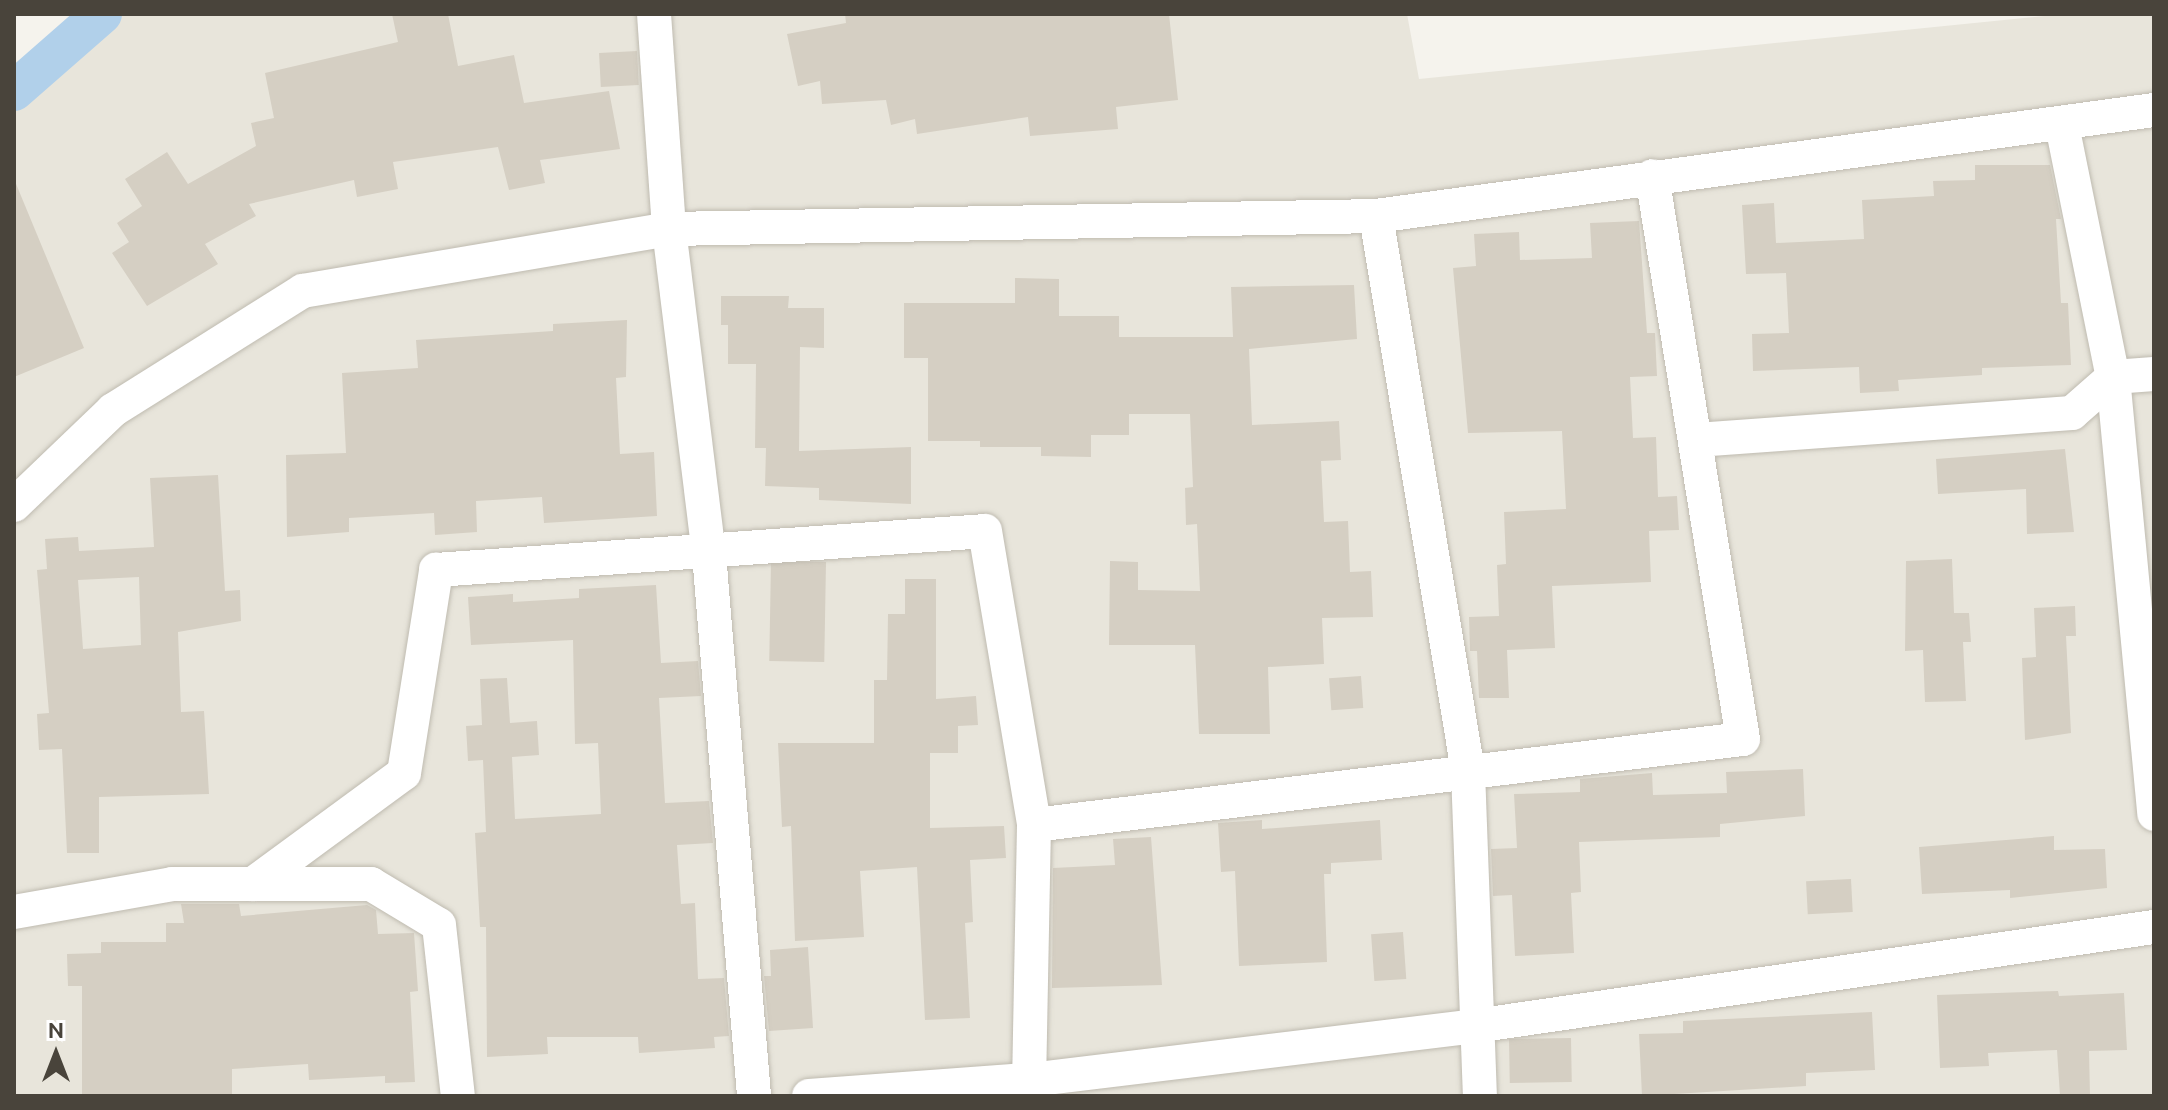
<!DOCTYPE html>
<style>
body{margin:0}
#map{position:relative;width:2168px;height:1110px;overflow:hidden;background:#f5f3ed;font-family:Ubuntu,sans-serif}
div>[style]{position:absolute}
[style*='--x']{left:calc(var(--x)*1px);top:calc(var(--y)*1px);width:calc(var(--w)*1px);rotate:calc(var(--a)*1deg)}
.residential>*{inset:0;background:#e8e5db}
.canal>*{height:40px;margin:-20px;padding:0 20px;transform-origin:20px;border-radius:20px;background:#b1d0ea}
.building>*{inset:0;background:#d5cfc3;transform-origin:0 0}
.roads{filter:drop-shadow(0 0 2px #bfbbb0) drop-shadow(0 0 2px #bfbbb0)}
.street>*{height:34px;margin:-17px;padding:0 17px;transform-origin:17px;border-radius:17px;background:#fff}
span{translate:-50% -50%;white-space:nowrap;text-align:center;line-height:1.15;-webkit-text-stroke:6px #fff;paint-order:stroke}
.frame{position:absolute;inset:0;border:16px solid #49443b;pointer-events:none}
.north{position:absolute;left:16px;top:1014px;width:80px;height:80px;-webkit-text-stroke:6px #fff;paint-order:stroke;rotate:0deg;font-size:22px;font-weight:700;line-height:32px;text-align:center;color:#49443b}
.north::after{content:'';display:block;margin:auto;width:28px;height:36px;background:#49443b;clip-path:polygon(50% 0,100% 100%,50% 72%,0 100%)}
</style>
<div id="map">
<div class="residential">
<i style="clip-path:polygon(81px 14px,1407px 14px,1419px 79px,2064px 14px,2154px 14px,2154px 1096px,14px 1096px,14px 90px)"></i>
</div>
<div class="canal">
<i style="--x:14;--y:91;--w:117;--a:-41.2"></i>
</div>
<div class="building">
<i style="clip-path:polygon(392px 14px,448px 14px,458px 66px,514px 55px,524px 103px,609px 91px,620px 149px,540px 160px,545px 183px,509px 190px,498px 147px,393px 162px,398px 189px,357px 197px,354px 180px,249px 204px,256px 216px,205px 244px,218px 264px,147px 306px,112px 253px,129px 242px,117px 223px,142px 206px,125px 179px,167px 152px,188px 184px,256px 146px,251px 123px,274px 118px,265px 73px,398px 42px)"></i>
<i style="clip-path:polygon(845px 14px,1169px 14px,1178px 100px,1116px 107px,1118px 129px,1030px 136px,1028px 117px,917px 134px,915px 119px,891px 125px,886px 100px,822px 104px,820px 81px,798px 86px,787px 34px,846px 23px)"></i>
<i style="left:637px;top:51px;width:34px;height:38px;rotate:87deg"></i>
<i style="clip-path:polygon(1975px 165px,2050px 165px,2061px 219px,2056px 219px,2061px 303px,2068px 303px,2071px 365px,1982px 368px,1982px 375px,1898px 380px,1899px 391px,1860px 393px,1859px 367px,1753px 371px,1752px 334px,1789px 333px,1786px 273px,1746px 274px,1742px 205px,1774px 203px,1776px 243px,1864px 239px,1862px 200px,1934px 196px,1933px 181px,1975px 180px)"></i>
<i style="clip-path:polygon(14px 179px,84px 348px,14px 377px)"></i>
<i style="clip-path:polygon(1639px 221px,1647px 333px,1655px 333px,1657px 376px,1630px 377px,1633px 438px,1656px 437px,1658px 497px,1677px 496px,1679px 530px,1649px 531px,1651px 582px,1552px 586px,1555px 648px,1507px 650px,1509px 698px,1479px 698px,1477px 651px,1470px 651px,1469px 617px,1499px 616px,1497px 565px,1506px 564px,1504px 512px,1566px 509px,1562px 431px,1468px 433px,1453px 268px,1476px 266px,1474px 234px,1519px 232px,1520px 260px,1592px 258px,1590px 223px)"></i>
<i style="clip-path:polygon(1015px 278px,1059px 279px,1059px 316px,1119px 316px,1119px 337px,1233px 337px,1231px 287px,1354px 285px,1357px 339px,1249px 349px,1252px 425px,1339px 421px,1341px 460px,1321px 461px,1324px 522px,1348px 521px,1350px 572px,1371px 571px,1373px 617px,1322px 618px,1324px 664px,1268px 667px,1270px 734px,1199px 734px,1195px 645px,1109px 645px,1110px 561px,1138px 562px,1138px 590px,1200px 591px,1197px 524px,1186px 525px,1185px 488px,1193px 487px,1190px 414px,1129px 414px,1129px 435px,1091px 435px,1091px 457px,1041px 456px,1041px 447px,980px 447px,980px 441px,928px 441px,928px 358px,904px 358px,904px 303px,1015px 303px)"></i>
<i style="clip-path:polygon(721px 296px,789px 296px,788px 308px,824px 308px,824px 348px,800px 347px,799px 451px,911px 447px,911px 504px,819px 500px,819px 488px,765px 486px,766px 448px,755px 448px,756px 364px,728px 364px,728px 325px,721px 325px)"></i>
<i style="clip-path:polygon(627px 320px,626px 377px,616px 378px,620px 454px,654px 452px,657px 516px,544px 523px,542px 497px,476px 501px,477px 532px,435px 535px,434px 513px,349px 518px,349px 532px,287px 537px,286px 455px,346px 453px,342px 373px,418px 368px,416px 340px,553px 331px,553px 324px)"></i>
<i style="clip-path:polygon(2065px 449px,2074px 532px,2027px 534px,2026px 489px,1938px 494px,1936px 459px)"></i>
<i style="clip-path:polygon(evenodd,218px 475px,225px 591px,240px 590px,241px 621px,178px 632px,181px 712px,204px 711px,209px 794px,99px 797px,99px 853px,67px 853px,62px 749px,39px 750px,37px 714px,49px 713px,37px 570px,47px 569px,45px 539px,78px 537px,79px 551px,154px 547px,150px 478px,218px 475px,139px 577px,141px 645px,83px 649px,78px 580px,139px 577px)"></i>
<i style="clip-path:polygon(1952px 559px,1954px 613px,1969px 613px,1971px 642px,1963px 642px,1966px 701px,1925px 702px,1923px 650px,1905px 651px,1906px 561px)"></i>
<i style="left:826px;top:562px;width:100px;height:55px;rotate:91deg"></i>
<i style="clip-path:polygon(905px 579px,936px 579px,936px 699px,976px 696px,978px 725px,958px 726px,958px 753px,930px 753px,930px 828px,1004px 826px,1006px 858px,970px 860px,973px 922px,965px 923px,970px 1018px,925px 1020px,917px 867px,860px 871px,864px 937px,795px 941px,791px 826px,782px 827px,778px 743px,874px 743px,874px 680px,887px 680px,888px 614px,905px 614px)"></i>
<i style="clip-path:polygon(656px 585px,661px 663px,698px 661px,701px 696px,659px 698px,665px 803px,709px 801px,713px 843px,677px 845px,681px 904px,695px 903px,698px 979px,724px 978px,729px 1036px,714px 1037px,715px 1048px,639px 1053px,638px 1037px,547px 1037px,548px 1054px,487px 1057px,486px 927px,480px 927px,475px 833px,486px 832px,483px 760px,468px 761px,466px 726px,482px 725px,480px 679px,507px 678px,510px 723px,537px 721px,539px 755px,512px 757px,515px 819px,601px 814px,598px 743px,575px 744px,573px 640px,471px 645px,468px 597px,513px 594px,513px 602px,579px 598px,579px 589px)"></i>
<i style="clip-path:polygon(2075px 606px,2076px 636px,2066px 636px,2071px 733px,2025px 740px,2022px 658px,2036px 657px,2034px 608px)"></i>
<i style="left:1361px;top:676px;width:32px;height:32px;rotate:86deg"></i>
<i style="clip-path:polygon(1803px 769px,1805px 816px,1720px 824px,1720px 837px,1579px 842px,1581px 892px,1571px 893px,1574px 953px,1515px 956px,1512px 895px,1493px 896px,1491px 849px,1517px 848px,1514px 794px,1580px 792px,1580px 779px,1652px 773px,1653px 795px,1727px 793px,1726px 772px)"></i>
<i style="clip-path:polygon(1262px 820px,1262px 829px,1380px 820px,1382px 860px,1331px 863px,1331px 874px,1324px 874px,1327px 962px,1239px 966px,1235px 871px,1221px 872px,1218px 823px)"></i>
<i style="clip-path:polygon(2054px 836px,2054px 850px,2105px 849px,2107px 888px,2010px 898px,2010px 890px,1922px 894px,1919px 847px)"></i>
<i style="clip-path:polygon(1151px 837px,1162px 985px,1052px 988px,1053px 868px,1115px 865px,1113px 839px)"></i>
<i style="left:1851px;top:879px;width:33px;height:45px;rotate:87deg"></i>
<i style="clip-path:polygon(181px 904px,239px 904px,241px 916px,367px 905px,376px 910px,378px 934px,414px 933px,418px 991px,410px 992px,415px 1082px,385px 1083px,385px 1076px,309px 1080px,308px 1064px,232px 1069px,232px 1096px,82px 1096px,82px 986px,68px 986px,67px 954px,101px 953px,101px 942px,166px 942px,166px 923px,184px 923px)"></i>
<i style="left:1403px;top:932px;width:47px;height:32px;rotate:86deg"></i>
<i style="clip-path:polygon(808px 947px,813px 1028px,769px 1031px,764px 976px,771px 976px,770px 950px)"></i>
<i style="clip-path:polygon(2058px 991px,2059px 996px,2124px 993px,2127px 1050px,2089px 1051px,2090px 1096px,2060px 1096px,2057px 1050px,1988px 1053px,1989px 1066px,1940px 1068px,1937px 995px)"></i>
<i style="clip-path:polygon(1872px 1012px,1875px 1070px,1806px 1073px,1806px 1086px,1642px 1096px,1639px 1034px,1683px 1033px,1683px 1021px)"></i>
<i style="left:1571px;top:1038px;width:44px;height:62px;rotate:89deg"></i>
</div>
<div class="roads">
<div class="street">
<i style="--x:654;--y:14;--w:216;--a:86"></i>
<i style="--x:669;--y:229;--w:327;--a:83"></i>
<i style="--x:709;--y:554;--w:544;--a:85.25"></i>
<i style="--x:2062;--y:125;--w:257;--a:78.6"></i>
<i style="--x:2113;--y:377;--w:439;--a:84.6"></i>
<i style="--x:1376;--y:216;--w:563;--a:80.59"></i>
<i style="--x:1468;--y:771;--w:325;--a:87.9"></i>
<i style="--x:1696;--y:440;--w:377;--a:-4.1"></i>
<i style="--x:2072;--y:413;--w:55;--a:-41.3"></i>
<i style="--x:2113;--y:377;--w:41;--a:-4.2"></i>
<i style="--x:14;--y:505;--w:137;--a:-43.8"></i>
<i style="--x:113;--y:410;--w:224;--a:-32.1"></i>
<i style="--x:303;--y:291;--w:371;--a:-9.6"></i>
<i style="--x:669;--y:229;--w:707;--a:-1.05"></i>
<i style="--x:1376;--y:216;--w:785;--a:-7.76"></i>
<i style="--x:1034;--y:825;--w:714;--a:-6.92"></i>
<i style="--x:1743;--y:739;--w:570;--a:-99.18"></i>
<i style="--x:253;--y:884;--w:187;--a:-36.3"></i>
<i style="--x:404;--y:773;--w:206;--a:-81"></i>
<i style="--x:436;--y:570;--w:550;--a:-4.06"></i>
<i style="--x:985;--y:531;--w:298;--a:80.5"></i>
<i style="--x:1034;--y:825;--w:271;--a:91.1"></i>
<i style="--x:14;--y:912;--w:160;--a:-10"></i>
<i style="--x:172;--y:884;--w:199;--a:0"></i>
<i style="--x:371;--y:884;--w:79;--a:31.1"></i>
<i style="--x:439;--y:925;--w:172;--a:83.7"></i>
<i style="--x:809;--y:1096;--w:221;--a:-4.2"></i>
<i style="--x:1029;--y:1080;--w:449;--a:-6.9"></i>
<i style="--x:1475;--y:1026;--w:686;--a:-8.3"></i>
</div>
</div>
<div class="frame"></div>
<div class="north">N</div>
</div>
